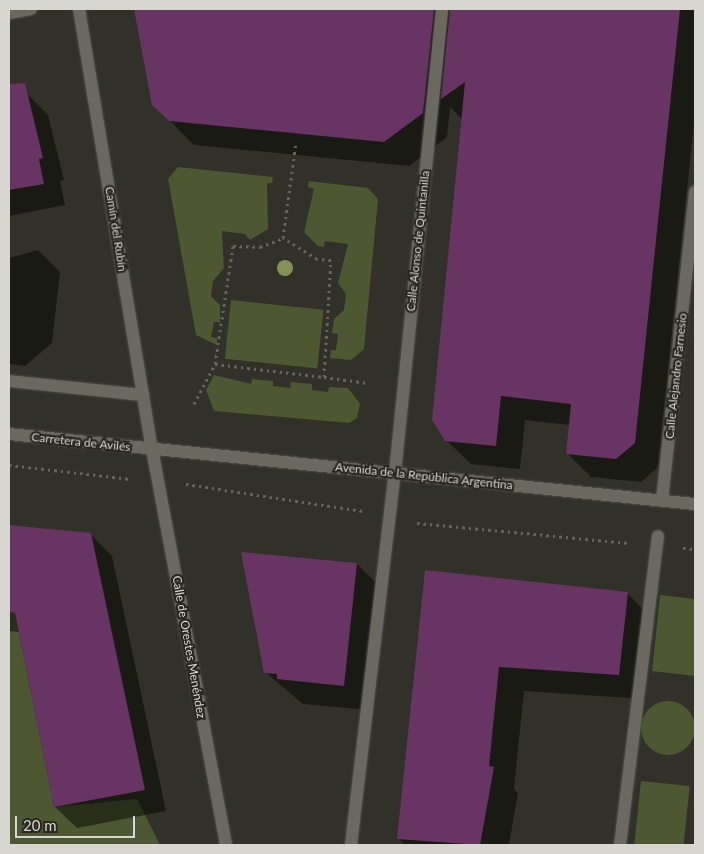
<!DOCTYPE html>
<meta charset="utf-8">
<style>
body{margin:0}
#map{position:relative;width:704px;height:854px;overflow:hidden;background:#323129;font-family:Lato,sans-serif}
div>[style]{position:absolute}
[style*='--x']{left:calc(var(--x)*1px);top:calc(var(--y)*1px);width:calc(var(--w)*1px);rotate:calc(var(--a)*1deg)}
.green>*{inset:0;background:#4d5731;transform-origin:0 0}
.round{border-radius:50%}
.shadow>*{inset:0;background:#0007}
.building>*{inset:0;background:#673464}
.path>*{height:3px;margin-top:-1.5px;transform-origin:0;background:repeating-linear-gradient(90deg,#65645d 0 2.5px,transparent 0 6.5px)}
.roads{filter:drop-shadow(0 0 1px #4f4e47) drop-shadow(0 0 1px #4f4e47)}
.service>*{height:12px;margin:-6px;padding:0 6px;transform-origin:6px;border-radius:6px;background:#6a685f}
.pedestrian>*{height:12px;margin:-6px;padding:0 6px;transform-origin:6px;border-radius:6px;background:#6a685f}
.minor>*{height:12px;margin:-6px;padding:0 6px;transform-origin:6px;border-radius:6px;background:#6a685f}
.tertiary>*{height:12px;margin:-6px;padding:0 6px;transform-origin:6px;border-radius:6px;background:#6a685f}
.trees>*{width:16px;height:16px;margin:-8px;border-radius:50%;background:#849258}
span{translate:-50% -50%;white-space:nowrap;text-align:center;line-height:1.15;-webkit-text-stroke:4.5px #29271f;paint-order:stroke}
.street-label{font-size:12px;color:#d7d6d1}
.frame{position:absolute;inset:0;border:10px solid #d7d6d1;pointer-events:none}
.scale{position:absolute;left:15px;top:816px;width:120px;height:22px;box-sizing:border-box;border:2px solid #d7d6d1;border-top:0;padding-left:6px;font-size:15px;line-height:18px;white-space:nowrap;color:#d7d6d1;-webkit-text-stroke:4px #29271f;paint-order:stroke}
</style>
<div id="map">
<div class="green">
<i style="clip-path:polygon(178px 167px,273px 177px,272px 183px,267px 183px,268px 229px,250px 240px,245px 234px,222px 231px,224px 268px,213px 281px,211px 296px,220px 305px,220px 322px,214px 322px,211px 337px,217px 338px,217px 345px,196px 335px,168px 179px)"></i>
<i style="clip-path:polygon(309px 181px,368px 188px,378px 199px,364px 349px,351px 360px,330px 358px,331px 350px,336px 350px,338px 334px,332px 333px,334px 319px,344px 310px,346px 294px,338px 283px,348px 244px,325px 241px,324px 247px,318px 246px,304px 232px,314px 189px,308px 187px)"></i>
<i style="left:231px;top:300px;width:93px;height:59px;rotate:6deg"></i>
<i style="clip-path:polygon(214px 375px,251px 384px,252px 379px,273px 381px,273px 386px,290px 388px,291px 382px,312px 384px,312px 390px,328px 392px,329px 387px,348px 388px,360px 404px,357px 418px,349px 423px,214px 411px,206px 390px)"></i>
<i style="clip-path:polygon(660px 595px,695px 599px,695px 676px,652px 671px)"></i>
<i style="clip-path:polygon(9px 612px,15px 613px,54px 807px,137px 799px,160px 845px,9px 845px)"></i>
<i class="round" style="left:641px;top:701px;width:54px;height:54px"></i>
<i style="left:641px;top:781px;width:49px;height:64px;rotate:6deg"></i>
</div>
<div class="shadow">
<i style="clip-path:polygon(136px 9px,467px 9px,473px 15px,473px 9px,695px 9px,695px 114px,658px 467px,641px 482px,591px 477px,567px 453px,570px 425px,525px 420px,520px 469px,471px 464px,446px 440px,462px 119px,450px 107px,447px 137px,409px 166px,194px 145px,153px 104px)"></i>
<i style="clip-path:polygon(26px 93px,48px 115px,64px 180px,60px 181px,65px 205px,9px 216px,9px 96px)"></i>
<i style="clip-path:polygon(38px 250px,60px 272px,52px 343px,25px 366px,9px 364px,9px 258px)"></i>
<i style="clip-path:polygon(9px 527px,90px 534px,112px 556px,166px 811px,77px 828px,55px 807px,20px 632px,9px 631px)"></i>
<i style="clip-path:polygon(357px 564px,382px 589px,369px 710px,303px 704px,265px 672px)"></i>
<i style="clip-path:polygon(426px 572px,627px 593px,652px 618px,644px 699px,524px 691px,514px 789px,518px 793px,509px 845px,405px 845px,398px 838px)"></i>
</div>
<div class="building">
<i style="clip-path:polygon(134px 9px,434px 9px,423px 113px,384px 142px,169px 121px,152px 105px)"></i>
<i style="clip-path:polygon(450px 9px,680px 9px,635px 443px,616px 459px,566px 454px,571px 404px,501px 396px,496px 446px,445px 441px,432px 420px,465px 82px,441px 99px)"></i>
<i style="clip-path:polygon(25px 83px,43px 158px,39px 159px,44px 184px,9px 190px,9px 84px)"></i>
<i style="clip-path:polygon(9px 525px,91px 533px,145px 790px,54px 807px,15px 613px,9px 612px)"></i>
<i style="clip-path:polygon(241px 552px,357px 563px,344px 686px,277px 679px,277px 674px,264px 673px)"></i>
<i style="clip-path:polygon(425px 570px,628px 592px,619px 675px,499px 667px,489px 766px,494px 767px,480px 845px,397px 839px)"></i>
</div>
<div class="path">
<i style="--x:215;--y:364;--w:110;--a:6.8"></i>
<i style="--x:324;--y:377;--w:117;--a:-86.6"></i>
<i style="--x:331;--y:260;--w:14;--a:-176"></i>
<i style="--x:317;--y:259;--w:40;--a:-148"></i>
<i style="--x:324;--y:377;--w:44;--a:7.8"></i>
<i style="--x:194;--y:404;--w:45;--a:-62.3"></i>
<i style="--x:215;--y:364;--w:119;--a:-81.3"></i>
<i style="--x:233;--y:246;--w:27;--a:2"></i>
<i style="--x:260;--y:247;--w:25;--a:-21"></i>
<i style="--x:283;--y:238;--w:97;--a:-82.3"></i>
<i style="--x:9;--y:465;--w:122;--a:6.6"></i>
<i style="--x:186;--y:484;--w:179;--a:8.7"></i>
<i style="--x:417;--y:523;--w:214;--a:5.4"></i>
<i style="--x:683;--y:548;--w:12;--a:5"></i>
</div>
<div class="roads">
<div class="service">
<i style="--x:9;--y:13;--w:22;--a:-10"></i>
<i style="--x:9;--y:381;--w:135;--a:6"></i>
</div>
<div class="pedestrian">
<i style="--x:620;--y:845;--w:311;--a:-83"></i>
</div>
<div class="minor">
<i style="--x:79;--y:9;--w:446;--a:80.6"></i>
<i style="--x:395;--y:473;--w:466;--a:-84.2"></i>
<i style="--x:662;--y:501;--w:311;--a:-83.9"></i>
</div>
<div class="tertiary">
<i style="--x:9;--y:434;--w:690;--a:5.83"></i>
<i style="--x:152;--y:449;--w:403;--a:79.4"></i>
<i style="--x:351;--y:845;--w:375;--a:-83.3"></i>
</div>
</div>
<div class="trees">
<i style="left:285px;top:268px"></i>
</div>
<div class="street-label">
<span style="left:116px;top:229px;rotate:81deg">Camín del Rubín</span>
<span style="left:418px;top:241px;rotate:-84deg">Calle Alonso de Quintanilla</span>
<span style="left:676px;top:376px;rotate:-84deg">Calle Alejandro Farnesio</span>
<span style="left:81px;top:442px;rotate:6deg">Carretera de Avilés</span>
<span style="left:424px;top:476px;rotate:6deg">Avenida de la República Argentina</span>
<span style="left:189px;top:647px;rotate:80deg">Calle de Orestes Menéndez</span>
</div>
<div class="frame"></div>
<div class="scale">20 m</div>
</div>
